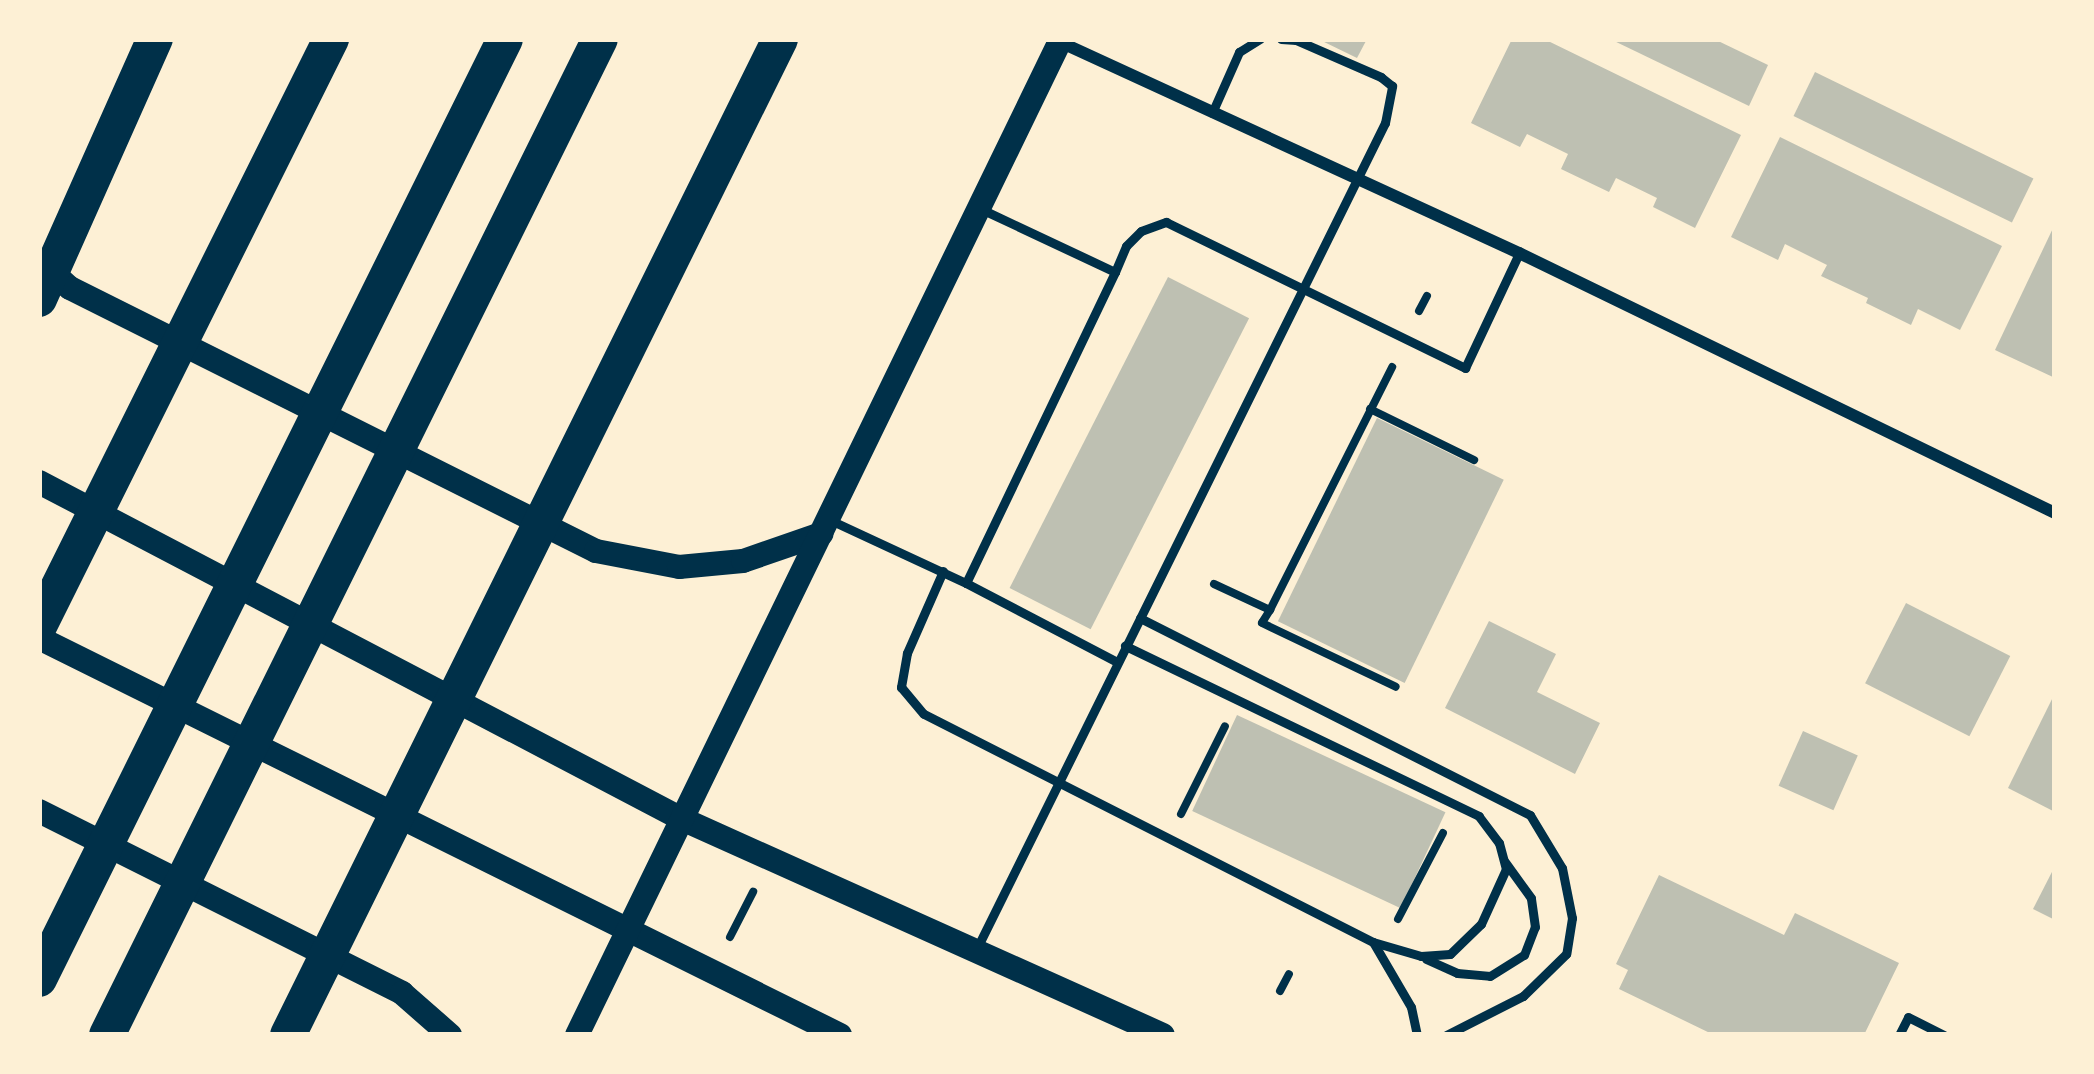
<!DOCTYPE html>
<style>
body{margin:0}
#map{position:relative;width:2094px;height:1074px;overflow:hidden;background:#fdf0d5;font-family:"Alegreya Sans",sans-serif}
div>[style]{position:absolute}
[style*='--x']{left:calc(var(--x)*1px);top:calc(var(--y)*1px);width:calc(var(--w)*1px);rotate:calc(var(--a)*1deg)}
.building>*{inset:0;background:#bec0b2;transform-origin:0 0}
.path>*{height:8px;margin:-4px;padding:0 4px;transform-origin:4px;border-radius:4px;background:#003049}
.service>*{height:9px;margin:-4.5px;padding:0 4.5px;transform-origin:4.5px;border-radius:4.5px;background:#003049}
.minor>*{height:12px;margin:-6px;padding:0 6px;transform-origin:6px;border-radius:6px;background:#003049}
.secondary>*{height:24px;margin:-12px;padding:0 12px;transform-origin:12px;border-radius:12px;background:#003049}
.motorway>*{height:36px;margin:-18px;padding:0 18px;transform-origin:18px;border-radius:18px;background:#003049}
span{translate:-50% -50%;white-space:nowrap;text-align:center;line-height:1.15;-webkit-text-stroke:12px #fdf0d5;paint-order:stroke}
.frame{position:absolute;inset:0;border:42px solid #fdf0d5;pointer-events:none}
</style>
<div id="map">
<div class="building">
<i style="clip-path:polygon(1318px 39px,1367px 39px,1357px 58px)"></i>
<i style="clip-path:polygon(1512px 39px,1544px 39px,1741px 135px,1695px 228px,1653px 207px,1657px 198px,1616px 178px,1609px 192px,1561px 169px,1568px 154px,1527px 134px,1520px 147px,1471px 123px)"></i>
<i style="clip-path:polygon(1610px 39px,1714px 39px,1768px 65px,1749px 106px)"></i>
<i style="left:1815px;top:72px;width:243px;height:49px;rotate:26deg"></i>
<i style="clip-path:polygon(1780px 137px,2002px 246px,1960px 330px,1918px 309px,1911px 325px,1866px 303px,1868px 298px,1821px 276px,1827px 265px,1785px 244px,1778px 260px,1731px 237px)"></i>
<i style="clip-path:polygon(2055px 224px,2055px 378px,1995px 350px)"></i>
<i style="left:1168px;top:277px;width:91px;height:349px;rotate:27deg"></i>
<i style="left:1377px;top:418px;width:141px;height:226px;rotate:26deg"></i>
<i style="left:1906px;top:603px;width:117px;height:90px;rotate:27deg"></i>
<i style="clip-path:polygon(1489px 621px,1556px 654px,1537px 692px,1600px 723px,1575px 774px,1445px 708px)"></i>
<i style="clip-path:polygon(2055px 693px,2055px 812px,2008px 788px)"></i>
<i style="left:1237px;top:715px;width:230px;height:106px;rotate:25deg"></i>
<i style="left:1803px;top:731px;width:60px;height:60px;rotate:24deg"></i>
<i style="clip-path:polygon(2055px 866px,2055px 920px,2033px 909px)"></i>
<i style="clip-path:polygon(1659px 875px,1784px 935px,1795px 913px,1899px 963px,1864px 1035px,1714px 1035px,1619px 989px,1628px 970px,1616px 964px)"></i>
</div>
<div class="path">
<i style="--x:1419;--y:311;--w:17;--a:-62"></i>
<i style="--x:1370;--y:409;--w:116;--a:26.1"></i>
<i style="--x:1214;--y:584;--w:62;--a:24.9"></i>
<i style="--x:1270;--y:610;--w:272;--a:-63.3"></i>
<i style="--x:1270;--y:610;--w:15;--a:122"></i>
<i style="--x:1262;--y:623;--w:148;--a:25.5"></i>
<i style="--x:1181;--y:814;--w:98;--a:-63.4"></i>
<i style="--x:1398;--y:919;--w:97;--a:-62.4"></i>
<i style="--x:730;--y:937;--w:51;--a:-62.9"></i>
<i style="--x:1280;--y:991;--w:19;--a:-62"></i>
</div>
<div class="service">
<i style="--x:1212;--y:113;--w:67;--a:-66.1"></i>
<i style="--x:1239;--y:52;--w:25;--a:-32"></i>
<i style="--x:1115;--y:272;--w:28;--a:-67"></i>
<i style="--x:1126;--y:246;--w:21;--a:-45"></i>
<i style="--x:1141;--y:231;--w:27;--a:-20"></i>
<i style="--x:1166;--y:222;--w:333;--a:26"></i>
<i style="--x:1465;--y:368;--w:127;--a:-64.8"></i>
<i style="--x:828;--y:519;--w:152;--a:24.9"></i>
<i style="--x:966;--y:583;--w:345;--a:-64.4"></i>
<i style="--x:1115;--y:272;--w:146;--a:-154.8"></i>
<i style="--x:943;--y:571;--w:90;--a:113.7"></i>
<i style="--x:907;--y:653;--w:35;--a:100"></i>
<i style="--x:901;--y:687;--w:35;--a:50"></i>
<i style="--x:924;--y:714;--w:504;--a:26.92"></i>
<i style="--x:1373;--y:942;--w:50;--a:16.3"></i>
<i style="--x:1421;--y:956;--w:29;--a:-4"></i>
<i style="--x:1450;--y:954;--w:43;--a:-44.1"></i>
<i style="--x:1481;--y:924;--w:60;--a:-65.6"></i>
<i style="--x:1506;--y:869;--w:27;--a:-105"></i>
<i style="--x:1499;--y:843;--w:34;--a:-127"></i>
<i style="--x:1479;--y:816;--w:393;--a:-154.3"></i>
<i style="--x:966;--y:583;--w:170;--a:27.6"></i>
<i style="--x:1140;--y:618;--w:437;--a:26.8"></i>
<i style="--x:1530;--y:815;--w:62;--a:58.9"></i>
<i style="--x:1562;--y:868;--w:51;--a:78.7"></i>
<i style="--x:1572;--y:918;--w:36;--a:99"></i>
<i style="--x:1566;--y:954;--w:60;--a:135.7"></i>
<i style="--x:1523;--y:996;--w:86;--a:153.1"></i>
<i style="--x:1373;--y:942;--w:75;--a:59.7"></i>
<i style="--x:1411;--y:1007;--w:29;--a:78"></i>
<i style="--x:978;--y:946;--w:918;--a:-63.69"></i>
<i style="--x:1385;--y:123;--w:38;--a:-79"></i>
<i style="--x:1392;--y:86;--w:14;--a:-141"></i>
<i style="--x:1381;--y:77;--w:93;--a:-156.5"></i>
<i style="--x:1296;--y:40;--w:15;--a:-176"></i>
<i style="--x:1426;--y:959;--w:34;--a:24"></i>
<i style="--x:1457;--y:973;--w:33;--a:5"></i>
<i style="--x:1490;--y:976;--w:40;--a:-32"></i>
<i style="--x:1524;--y:955;--w:30;--a:-69"></i>
<i style="--x:1535;--y:927;--w:29;--a:-98"></i>
<i style="--x:1531;--y:898;--w:44;--a:-125.8"></i>
<i style="--x:1899;--y:1035;--w:20;--a:-63"></i>
<i style="--x:1908;--y:1017;--w:40;--a:26.6"></i>
</div>
<div class="minor">
<i style="--x:1060;--y:42;--w:505;--a:24.69"></i>
<i style="--x:1519;--y:253;--w:596;--a:25.88"></i>
</div>
<div class="secondary">
<i style="--x:41;--y:262;--w:39;--a:42"></i>
<i style="--x:70;--y:288;--w:588;--a:26.57"></i>
<i style="--x:596;--y:551;--w:85;--a:10.9"></i>
<i style="--x:679;--y:567;--w:64;--a:-5.4"></i>
<i style="--x:743;--y:561;--w:83;--a:-19.1"></i>
<i style="--x:39;--y:482;--w:726;--a:27.66"></i>
<i style="--x:682;--y:819;--w:527;--a:24.18"></i>
<i style="--x:39;--y:638;--w:894;--a:26.36"></i>
<i style="--x:39;--y:811;--w:406;--a:26.6"></i>
<i style="--x:402;--y:993;--w:64;--a:41.2"></i>
<i style="--x:577;--y:1035;--w:1107;--a:-64.08"></i>
</div>
<div class="motorway">
<i style="--x:39;--y:299;--w:285;--a:-66"></i>
<i style="--x:39;--y:626;--w:656;--a:-63.55"></i>
<i style="--x:39;--y:979;--w:1049;--a:-63.63"></i>
<i style="--x:107;--y:1035;--w:1111;--a:-63.67"></i>
<i style="--x:288;--y:1035;--w:1111;--a:-63.71"></i>
</div>
<div class="frame"></div>
</div>
